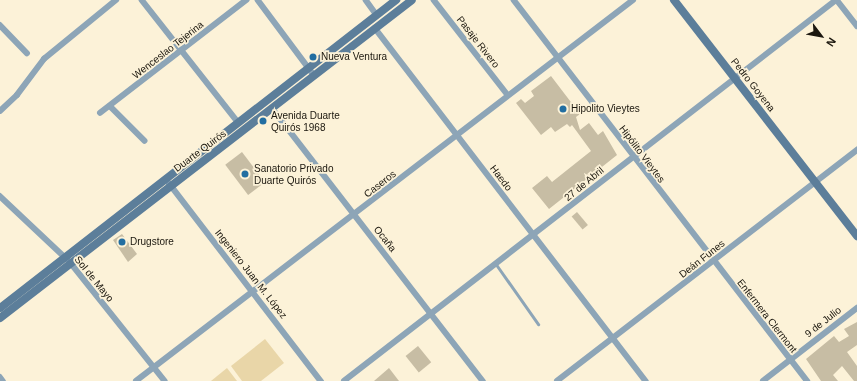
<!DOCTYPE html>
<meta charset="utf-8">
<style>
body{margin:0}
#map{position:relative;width:857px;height:381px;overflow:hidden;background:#fcf2d8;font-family:Arial,sans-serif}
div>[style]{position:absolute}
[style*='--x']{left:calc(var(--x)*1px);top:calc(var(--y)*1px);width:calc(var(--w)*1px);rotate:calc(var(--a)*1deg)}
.green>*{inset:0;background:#e9d6a8}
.building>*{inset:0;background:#c7bda4;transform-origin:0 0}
.lane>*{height:3px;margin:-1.5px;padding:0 1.5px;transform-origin:1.5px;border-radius:1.5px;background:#8da5b7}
.street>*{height:5.5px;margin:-2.75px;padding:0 2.75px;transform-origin:2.75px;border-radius:2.75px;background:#8da5b7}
.secondary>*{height:8px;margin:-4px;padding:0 4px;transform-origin:4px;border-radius:4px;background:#5c7e9a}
.dots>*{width:11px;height:11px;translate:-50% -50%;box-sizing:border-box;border:2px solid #fcf2d8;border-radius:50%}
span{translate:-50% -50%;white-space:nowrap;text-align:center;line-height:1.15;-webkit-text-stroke:3.5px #fcf2d8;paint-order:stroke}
.street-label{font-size:10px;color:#1b170e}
.poi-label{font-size:10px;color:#1b170e}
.left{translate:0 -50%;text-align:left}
.north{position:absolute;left:801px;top:16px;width:40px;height:40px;-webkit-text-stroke:3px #fcf2d8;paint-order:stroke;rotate:122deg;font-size:11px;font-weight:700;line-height:16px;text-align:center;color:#1b170e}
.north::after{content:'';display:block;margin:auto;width:14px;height:18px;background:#1b170e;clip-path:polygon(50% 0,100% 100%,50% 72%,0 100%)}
</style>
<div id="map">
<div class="green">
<i style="clip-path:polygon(265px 339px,284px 363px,261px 381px,242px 381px,231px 366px)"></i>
<i style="clip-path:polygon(227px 368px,237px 381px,211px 381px)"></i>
</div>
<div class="building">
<i style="clip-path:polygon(551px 76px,580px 114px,576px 117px,580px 130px,589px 123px,598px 135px,603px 131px,617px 155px,549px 209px,532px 188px,547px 176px,552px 182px,591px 151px,572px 125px,570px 127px,567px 124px,555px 132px,551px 127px,541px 135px,516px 103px,521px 99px,525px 103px,534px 96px,531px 91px)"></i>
<i style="left:242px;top:152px;width:38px;height:21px;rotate:53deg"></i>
<i style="left:577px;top:212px;width:17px;height:7px;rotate:50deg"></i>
<i style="clip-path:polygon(122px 234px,137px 254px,128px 262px,113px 240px)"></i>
<i style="clip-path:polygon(857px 322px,857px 345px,847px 352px,857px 366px,857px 381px,854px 381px,842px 366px,833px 375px,838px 381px,821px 381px,806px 359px,834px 336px,839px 342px,849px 336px,844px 329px)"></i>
<i style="left:418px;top:346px;width:21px;height:16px;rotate:51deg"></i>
<i style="clip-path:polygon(389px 368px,399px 381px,374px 381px)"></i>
</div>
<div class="lane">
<i style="--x:495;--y:263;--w:75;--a:54.8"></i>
</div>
<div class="street">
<i style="--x:142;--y:0;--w:155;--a:51.8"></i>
<i style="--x:258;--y:0;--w:94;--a:53.3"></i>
<i style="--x:366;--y:0;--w:19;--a:54"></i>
<i style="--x:434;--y:0;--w:120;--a:52.1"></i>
<i style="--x:514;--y:0;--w:481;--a:52.4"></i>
<i style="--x:837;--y:0;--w:33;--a:52"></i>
<i style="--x:0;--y:25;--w:39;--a:46"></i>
<i style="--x:375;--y:28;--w:445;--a:52.5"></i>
<i style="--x:110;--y:106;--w:49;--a:45"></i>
<i style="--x:272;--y:108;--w:345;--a:52.3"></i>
<i style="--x:0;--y:111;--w:23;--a:-43"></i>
<i style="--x:17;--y:95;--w:45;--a:-53.1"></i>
<i style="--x:44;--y:59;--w:93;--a:-39.3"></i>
<i style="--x:100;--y:113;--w:185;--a:-37.7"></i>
<i style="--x:169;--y:183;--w:250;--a:52.5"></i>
<i style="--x:0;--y:196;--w:96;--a:43.3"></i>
<i style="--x:70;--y:262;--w:152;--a:51.4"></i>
<i style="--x:0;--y:377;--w:5;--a:53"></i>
<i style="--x:136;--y:381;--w:626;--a:-37.47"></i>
<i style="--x:344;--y:381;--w:622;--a:-37.75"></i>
<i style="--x:557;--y:381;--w:379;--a:-37.6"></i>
<i style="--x:763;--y:381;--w:119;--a:-37.8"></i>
</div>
<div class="secondary">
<i style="--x:674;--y:0;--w:299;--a:52.2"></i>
<i style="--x:0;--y:308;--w:502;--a:-37.87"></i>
<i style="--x:0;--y:318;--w:520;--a:-37.66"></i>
</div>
<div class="dots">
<i style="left:313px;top:57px;background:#226ea1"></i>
<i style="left:563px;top:109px;background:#226ea1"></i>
<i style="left:263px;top:121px;background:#226ea1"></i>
<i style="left:245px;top:174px;background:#226ea1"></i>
<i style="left:122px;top:242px;background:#226ea1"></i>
</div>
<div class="street-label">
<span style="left:478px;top:42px;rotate:52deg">Pasaje Rivero</span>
<span style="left:168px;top:50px;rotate:-38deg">Wenceslao Tejerina</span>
<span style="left:753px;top:85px;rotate:52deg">Pedro Goyena</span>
<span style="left:200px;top:151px;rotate:-37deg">Duarte Quirós</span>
<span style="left:642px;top:154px;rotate:53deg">Hipólito Vieytes</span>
<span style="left:501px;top:178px;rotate:53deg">Haedo</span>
<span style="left:380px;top:184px;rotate:-38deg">Caseros</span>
<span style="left:584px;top:184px;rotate:-39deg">27 de Abril</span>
<span style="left:385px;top:239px;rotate:52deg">Ocaña</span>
<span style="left:702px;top:259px;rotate:-38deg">Deán Funes</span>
<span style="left:251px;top:274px;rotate:52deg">Ingeniero Juan M. López</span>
<span style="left:94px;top:279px;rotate:51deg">Sol de Mayo</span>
<span style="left:767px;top:316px;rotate:52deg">Enfermera Clermont</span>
<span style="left:823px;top:322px;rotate:-38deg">9 de Julio</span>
</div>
<div class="poi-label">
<span class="left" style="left:321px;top:57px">Nueva Ventura</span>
<span class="left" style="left:571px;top:109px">Hipolito Vieytes</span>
<span class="left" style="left:271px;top:121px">Avenida Duarte<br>Quirós 1968</span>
<span class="left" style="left:254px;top:174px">Sanatorio Privado<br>Duarte Quirós</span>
<span class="left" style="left:130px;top:242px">Drugstore</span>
</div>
<div class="north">N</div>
</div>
